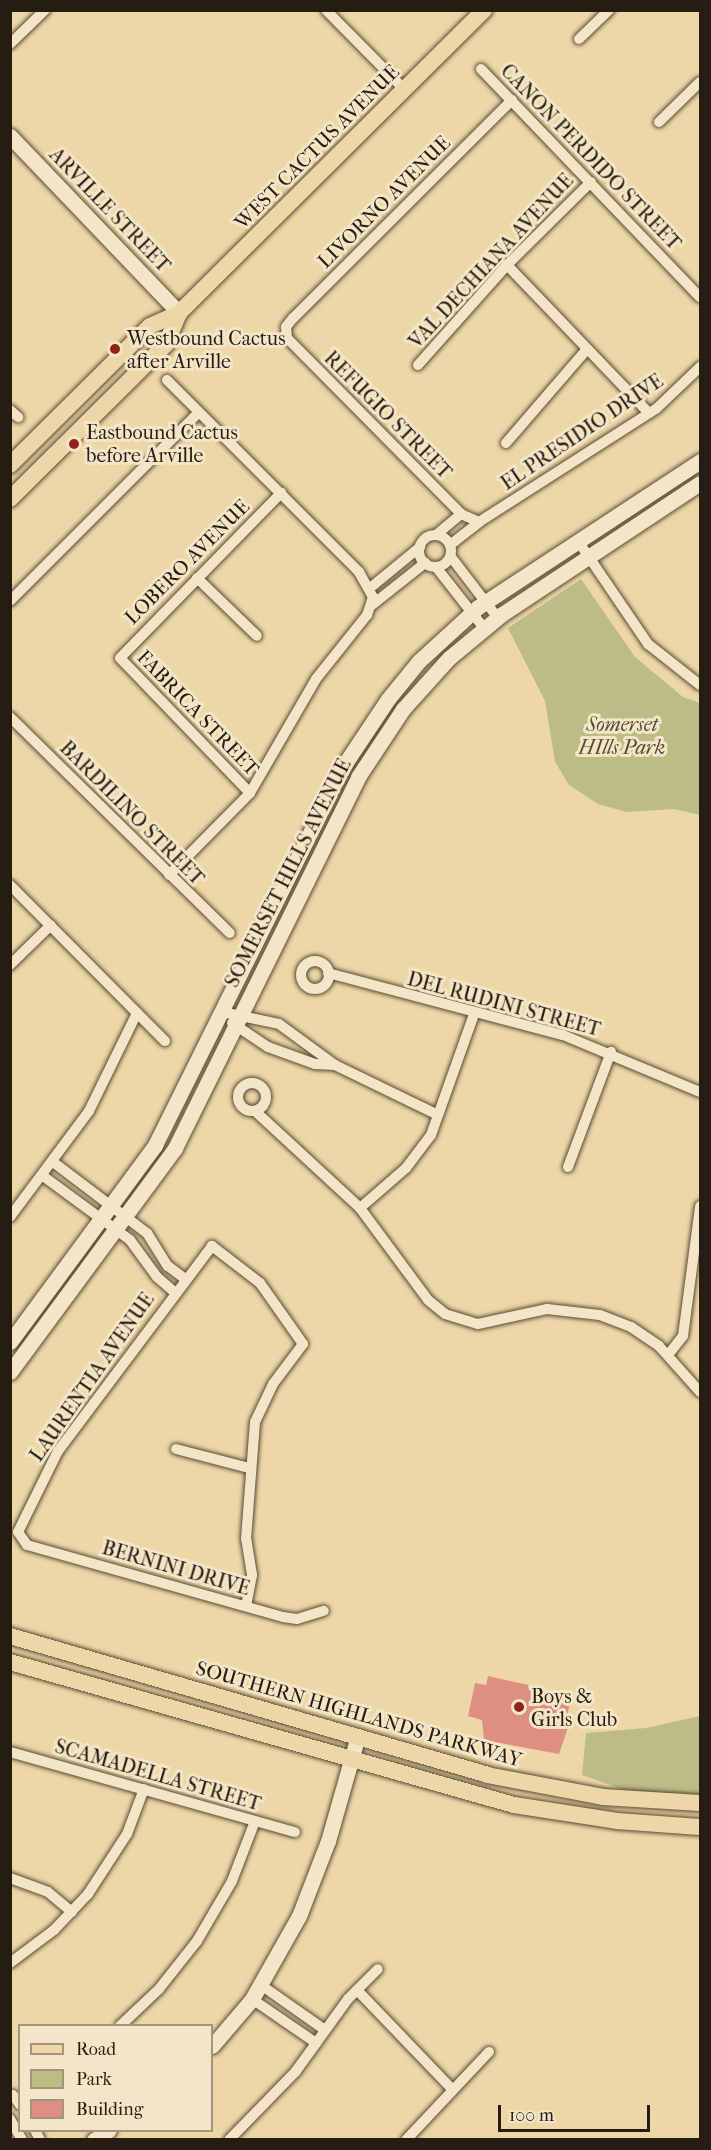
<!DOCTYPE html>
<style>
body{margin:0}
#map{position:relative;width:711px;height:2150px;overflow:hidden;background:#eed7a7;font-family:"IM FELL French Canon",serif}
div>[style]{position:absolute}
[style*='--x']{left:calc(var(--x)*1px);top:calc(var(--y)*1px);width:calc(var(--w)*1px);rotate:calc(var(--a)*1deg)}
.green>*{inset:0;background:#bcbd84}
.building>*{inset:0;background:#de8f82}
.roads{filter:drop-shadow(0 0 2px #584b36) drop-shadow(0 0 2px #584b36)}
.street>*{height:10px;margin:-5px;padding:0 5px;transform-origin:5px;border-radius:5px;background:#f4e5c6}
.street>.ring{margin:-5px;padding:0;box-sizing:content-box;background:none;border:10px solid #f4e5c6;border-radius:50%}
.secondary>*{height:15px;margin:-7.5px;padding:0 7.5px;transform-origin:7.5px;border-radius:7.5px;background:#f4e5c6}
.primary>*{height:16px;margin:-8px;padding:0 8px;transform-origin:8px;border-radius:8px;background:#eed7a7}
.dots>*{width:16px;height:16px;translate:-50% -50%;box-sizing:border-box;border:3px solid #f4e5c6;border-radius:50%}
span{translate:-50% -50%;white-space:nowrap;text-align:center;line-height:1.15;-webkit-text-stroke:6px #f4e5c6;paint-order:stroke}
.street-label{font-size:20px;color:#261c11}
.poi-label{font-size:20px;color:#261c11}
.left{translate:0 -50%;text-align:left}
.park-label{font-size:20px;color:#534c34;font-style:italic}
.frame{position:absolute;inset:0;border:12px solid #261c11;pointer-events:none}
.legend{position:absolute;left:18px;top:2024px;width:195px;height:108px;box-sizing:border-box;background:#f4e5c6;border:2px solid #a2957e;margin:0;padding:8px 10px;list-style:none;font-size:18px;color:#261c11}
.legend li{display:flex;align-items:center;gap:12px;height:30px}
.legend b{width:30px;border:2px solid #a2957e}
.scale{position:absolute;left:498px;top:2105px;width:152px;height:27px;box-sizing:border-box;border:3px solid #261c11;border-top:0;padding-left:8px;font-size:18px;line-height:21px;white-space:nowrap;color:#261c11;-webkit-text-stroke:4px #f4e5c6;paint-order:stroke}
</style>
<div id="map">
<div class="green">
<i style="clip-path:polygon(581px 579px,635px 657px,683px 697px,700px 703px,700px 815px,674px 809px,627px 812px,598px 804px,569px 785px,555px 762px,545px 701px,508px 628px)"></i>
<i style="clip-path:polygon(700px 1716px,700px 1800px,647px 1798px,582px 1775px,586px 1733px,646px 1728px)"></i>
</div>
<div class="building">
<i style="clip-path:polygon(488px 1676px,533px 1686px,531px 1695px,571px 1698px,566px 1721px,570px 1722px,559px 1754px,484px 1740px,482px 1720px,468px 1716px,475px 1683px,486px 1685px)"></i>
</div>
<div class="roads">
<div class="street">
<i style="--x:326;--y:10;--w:112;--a:45.4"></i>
<i style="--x:579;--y:39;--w:42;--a:-44"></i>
<i style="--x:10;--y:44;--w:49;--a:-44.2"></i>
<i style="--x:481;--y:69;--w:316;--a:46.2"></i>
<i style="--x:512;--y:100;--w:309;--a:135.1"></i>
<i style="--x:293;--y:318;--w:11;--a:128"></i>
<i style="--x:286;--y:327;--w:11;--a:85"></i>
<i style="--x:287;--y:338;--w:247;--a:45.3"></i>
<i style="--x:461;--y:514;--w:20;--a:24"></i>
<i style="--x:479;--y:522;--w:210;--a:-32.6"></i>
<i style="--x:656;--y:409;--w:61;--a:-43.7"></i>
<i style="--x:659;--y:122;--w:57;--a:-44.3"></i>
<i style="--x:507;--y:265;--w:205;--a:46.2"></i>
<i style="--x:418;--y:365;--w:134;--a:-48.3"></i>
<i style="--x:507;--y:265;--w:118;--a:-44.7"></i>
<i style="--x:167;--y:380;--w:272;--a:45"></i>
<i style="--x:359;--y:572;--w:29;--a:61"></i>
<i style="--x:373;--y:597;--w:19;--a:108"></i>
<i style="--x:367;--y:615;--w:82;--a:128.6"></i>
<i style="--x:316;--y:679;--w:132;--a:120.1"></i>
<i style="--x:250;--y:793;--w:115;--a:134.6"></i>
<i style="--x:10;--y:410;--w:11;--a:41"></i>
<i style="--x:506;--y:443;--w:124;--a:-49.2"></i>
<i style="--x:436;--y:535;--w:33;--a:-40"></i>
<i class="ring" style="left:419px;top:535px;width:22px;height:22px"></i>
<i style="--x:578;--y:541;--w:125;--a:55.8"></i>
<i style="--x:648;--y:644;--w:66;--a:38.3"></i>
<i style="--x:450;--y:545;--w:37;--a:-38"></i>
<i style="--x:451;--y:557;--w:76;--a:52.5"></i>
<i style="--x:436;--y:567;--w:78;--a:51.8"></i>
<i style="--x:197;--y:578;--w:83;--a:44"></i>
<i style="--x:370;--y:588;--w:65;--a:-39.4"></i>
<i style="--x:10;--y:601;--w:267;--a:-45"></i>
<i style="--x:372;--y:605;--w:68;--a:-38.4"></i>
<i style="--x:10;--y:717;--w:308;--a:44.5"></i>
<i style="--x:250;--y:793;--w:187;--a:-133.9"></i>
<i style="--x:120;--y:658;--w:231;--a:-45.7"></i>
<i style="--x:10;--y:885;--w:220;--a:45.2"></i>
<i class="ring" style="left:301px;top:961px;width:18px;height:18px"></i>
<i style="--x:10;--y:965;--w:57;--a:-44.3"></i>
<i style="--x:328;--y:973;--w:243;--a:14.8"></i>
<i style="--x:563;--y:1035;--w:148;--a:22.6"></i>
<i style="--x:222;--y:1012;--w:58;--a:11.9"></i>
<i style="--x:279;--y:1024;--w:69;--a:36.2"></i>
<i style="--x:335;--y:1065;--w:114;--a:25.9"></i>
<i style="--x:232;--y:1023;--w:43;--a:33.7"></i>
<i style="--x:268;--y:1047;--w:50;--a:19.9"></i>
<i style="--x:315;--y:1064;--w:20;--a:3"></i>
<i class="ring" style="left:238px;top:1083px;width:18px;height:18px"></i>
<i style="--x:255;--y:1111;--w:143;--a:42.7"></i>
<i style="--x:360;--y:1208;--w:114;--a:53.5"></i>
<i style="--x:428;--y:1300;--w:22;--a:39"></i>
<i style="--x:445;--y:1314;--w:34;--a:17"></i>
<i style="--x:478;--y:1324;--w:71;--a:-12.3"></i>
<i style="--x:547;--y:1309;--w:53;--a:6.5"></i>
<i style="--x:600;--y:1315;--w:33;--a:21"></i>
<i style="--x:631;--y:1327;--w:34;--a:34"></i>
<i style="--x:659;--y:1346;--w:62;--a:48.3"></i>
<i style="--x:53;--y:1162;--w:118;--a:37.1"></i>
<i style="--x:147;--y:1233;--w:39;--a:58"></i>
<i style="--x:168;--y:1266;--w:20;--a:37"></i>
<i style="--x:568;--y:1167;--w:123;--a:-69.5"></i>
<i style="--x:43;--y:1176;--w:108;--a:36.3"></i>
<i style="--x:130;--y:1240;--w:46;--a:53.9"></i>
<i style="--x:157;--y:1277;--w:23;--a:41"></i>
<i style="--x:360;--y:1208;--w:61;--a:-41"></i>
<i style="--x:406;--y:1168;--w:41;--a:-52.9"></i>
<i style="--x:431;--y:1135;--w:128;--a:-70.4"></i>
<i style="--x:10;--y:1217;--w:132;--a:-53.3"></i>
<i style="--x:89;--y:1111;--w:109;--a:-63.9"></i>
<i style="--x:668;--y:1355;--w:24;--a:-52"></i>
<i style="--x:683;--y:1336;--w:131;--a:-82.5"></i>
<i style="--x:176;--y:1449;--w:75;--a:14.6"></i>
<i style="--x:246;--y:1606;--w:32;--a:-79"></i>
<i style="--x:252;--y:1575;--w:36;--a:-99"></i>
<i style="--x:246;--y:1539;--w:117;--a:-85.6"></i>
<i style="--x:255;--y:1422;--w:42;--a:-64.7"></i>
<i style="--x:273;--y:1384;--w:50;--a:-53.1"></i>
<i style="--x:303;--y:1344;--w:75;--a:-125.2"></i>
<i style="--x:260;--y:1283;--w:61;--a:-142.4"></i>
<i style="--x:212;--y:1246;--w:256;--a:126.9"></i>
<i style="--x:58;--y:1451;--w:90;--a:116.3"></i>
<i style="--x:18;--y:1532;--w:16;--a:55"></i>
<i style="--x:27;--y:1545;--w:266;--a:15.7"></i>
<i style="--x:283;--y:1617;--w:14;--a:8"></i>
<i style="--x:297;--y:1619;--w:28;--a:-17"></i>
<i style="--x:10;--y:1752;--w:296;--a:15.7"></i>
<i style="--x:10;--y:1878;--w:40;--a:20.2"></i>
<i style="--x:48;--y:1892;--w:31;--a:40"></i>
<i style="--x:10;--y:1963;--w:55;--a:-36.9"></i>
<i style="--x:54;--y:1930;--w:50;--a:-46.6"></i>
<i style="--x:88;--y:1894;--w:72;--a:-57"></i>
<i style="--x:127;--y:1834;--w:48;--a:-69.3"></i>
<i style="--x:261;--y:1985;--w:78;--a:35.1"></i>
<i style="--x:357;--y:1990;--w:136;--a:46.2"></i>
<i style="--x:252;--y:1999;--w:78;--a:34.5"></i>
<i style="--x:120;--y:2026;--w:54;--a:-43.5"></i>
<i style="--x:159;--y:1989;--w:61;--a:-51.6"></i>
<i style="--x:197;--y:1941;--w:69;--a:-59.7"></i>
<i style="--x:232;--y:1881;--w:64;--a:-69"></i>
<i style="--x:13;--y:2095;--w:12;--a:55"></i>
<i style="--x:10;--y:2119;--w:24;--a:60"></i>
<i style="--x:35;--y:2130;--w:11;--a:63"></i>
<i style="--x:229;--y:2140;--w:96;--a:-45.8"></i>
<i style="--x:296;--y:2071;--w:89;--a:-54.2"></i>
<i style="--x:348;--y:1999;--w:42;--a:-45"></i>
<i style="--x:406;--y:2140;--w:121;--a:-46.7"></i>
</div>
<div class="secondary">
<i style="--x:10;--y:136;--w:245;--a:46.3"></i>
<i style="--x:10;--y:1342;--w:245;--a:-53.6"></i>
<i style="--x:155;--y:1145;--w:424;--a:-63.6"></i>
<i style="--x:344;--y:765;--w:79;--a:-56.3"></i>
<i style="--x:388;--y:699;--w:49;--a:-50.8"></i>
<i style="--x:419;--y:661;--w:80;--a:-42.5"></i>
<i style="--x:478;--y:607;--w:266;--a:-33.3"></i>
<i style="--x:10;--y:1372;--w:278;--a:-53.6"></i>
<i style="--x:175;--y:1148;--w:414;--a:-63.7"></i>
<i style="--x:358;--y:777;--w:82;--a:-56.5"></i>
<i style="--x:403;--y:709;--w:69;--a:-48"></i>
<i style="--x:449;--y:658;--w:69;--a:-39.7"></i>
<i style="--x:502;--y:614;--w:237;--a:-33.5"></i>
<i style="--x:212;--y:2046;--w:62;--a:-49.6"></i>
<i style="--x:252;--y:1999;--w:95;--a:-60.5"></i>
<i style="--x:299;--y:1916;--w:80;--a:-68.9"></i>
<i style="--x:328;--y:1841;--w:109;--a:-74.1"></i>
<i style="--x:94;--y:2140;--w:18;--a:-34"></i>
</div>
<div class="primary">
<i style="--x:10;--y:465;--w:197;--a:-44.8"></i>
<i style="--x:150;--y:326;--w:32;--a:-24"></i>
<i style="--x:179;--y:313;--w:430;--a:-44.8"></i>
<i style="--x:10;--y:499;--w:220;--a:-44.8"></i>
<i style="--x:166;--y:344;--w:34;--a:-67"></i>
<i style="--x:10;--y:1636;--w:497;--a:16.2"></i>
<i style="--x:487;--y:1775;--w:118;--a:10.7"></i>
<i style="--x:603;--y:1797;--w:97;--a:3.5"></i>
<i style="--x:10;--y:1662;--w:524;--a:15.84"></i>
<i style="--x:514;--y:1805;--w:104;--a:8.8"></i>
<i style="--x:617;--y:1821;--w:83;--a:4.1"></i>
</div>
</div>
<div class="dots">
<i style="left:115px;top:349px;background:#8f2418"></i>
<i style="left:74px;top:444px;background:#8f2418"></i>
<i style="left:519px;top:1707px;background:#8f2418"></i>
</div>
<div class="street-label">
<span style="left:317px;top:147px;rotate:-45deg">WEST CACTUS AVENUE</span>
<span style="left:591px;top:157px;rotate:46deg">CANON PERDIDO STREET</span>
<span style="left:384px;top:202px;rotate:-45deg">LIVORNO AVENUE</span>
<span style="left:110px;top:210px;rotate:46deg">ARVILLE STREET</span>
<span style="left:491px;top:261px;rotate:-47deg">VAL DECHIANA AVENUE</span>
<span style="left:388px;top:415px;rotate:45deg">REFUGIO STREET</span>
<span style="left:582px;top:432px;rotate:-34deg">EL PRESIDIO DRIVE</span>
<span style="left:187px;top:562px;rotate:-45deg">LOBERO AVENUE</span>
<span style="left:198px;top:713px;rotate:46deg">FABRICA STREET</span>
<span style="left:132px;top:813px;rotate:45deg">BARDILINO STREET</span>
<span style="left:288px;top:873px;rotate:-63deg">SOMERSET HILLS AVENUE</span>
<span style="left:504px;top:1004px;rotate:15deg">DEL RUDINI STREET</span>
<span style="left:92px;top:1377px;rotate:-55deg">LAURENTIA AVENUE</span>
<span style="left:176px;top:1568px;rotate:16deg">BERNINI DRIVE</span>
<span style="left:359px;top:1714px;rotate:16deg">SOUTHERN HIGHLANDS PARKWAY</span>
<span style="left:158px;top:1775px;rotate:16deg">SCAMADELLA STREET</span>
</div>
<div class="poi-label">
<span class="left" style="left:127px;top:350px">Westbound Cactus<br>after Arville</span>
<span class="left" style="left:86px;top:444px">Eastbound Cactus<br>before Arville</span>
<span class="left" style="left:531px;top:1708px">Boys &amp;<br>Girls Club</span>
</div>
<div class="park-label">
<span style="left:622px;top:736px">Somerset<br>HIlls Park</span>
</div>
<div class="frame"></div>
<ul class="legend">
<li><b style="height:8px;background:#eed7a7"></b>Road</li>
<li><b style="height:16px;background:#bcbd84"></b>Park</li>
<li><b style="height:16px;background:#de8f82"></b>Building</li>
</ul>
<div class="scale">100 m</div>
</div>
